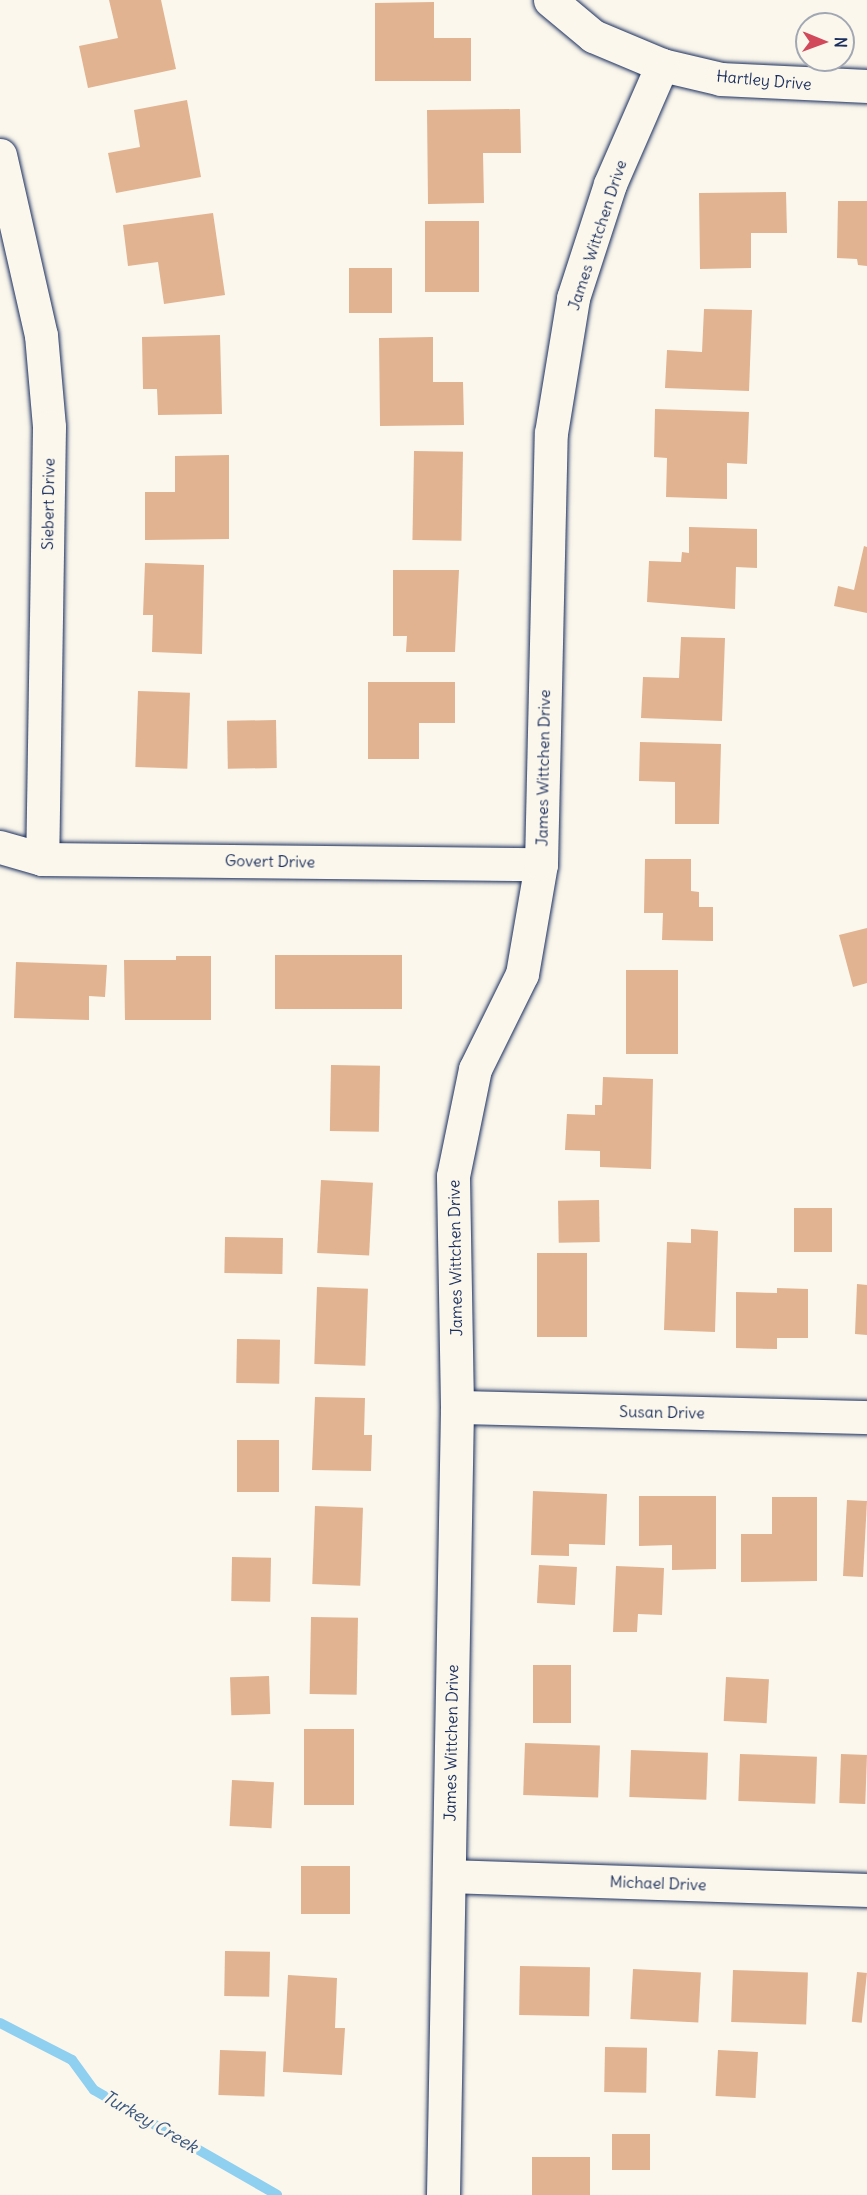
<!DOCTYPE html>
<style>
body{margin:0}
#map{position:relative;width:867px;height:2195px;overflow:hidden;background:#fbf7ec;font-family:Delius,sans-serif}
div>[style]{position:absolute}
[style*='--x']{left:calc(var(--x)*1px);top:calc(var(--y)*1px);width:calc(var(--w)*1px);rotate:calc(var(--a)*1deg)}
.stream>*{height:10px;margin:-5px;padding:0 5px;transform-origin:5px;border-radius:5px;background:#8fcff0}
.building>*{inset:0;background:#e1b391;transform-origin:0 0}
.roads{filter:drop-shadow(0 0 2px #1b2f5e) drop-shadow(0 0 2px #1b2f5e)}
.minor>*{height:33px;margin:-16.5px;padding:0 16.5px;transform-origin:16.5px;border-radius:16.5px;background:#fbf7ec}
span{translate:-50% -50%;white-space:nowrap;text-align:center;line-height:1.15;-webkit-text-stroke:6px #fbf7ec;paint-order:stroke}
.street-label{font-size:16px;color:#1b2f5e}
.water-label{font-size:18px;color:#385782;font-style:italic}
.north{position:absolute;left:795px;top:12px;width:60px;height:60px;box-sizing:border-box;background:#fbf7ec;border:2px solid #a1a7b3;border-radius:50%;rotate:91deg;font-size:16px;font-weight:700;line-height:24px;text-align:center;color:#1b2f5e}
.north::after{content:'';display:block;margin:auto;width:21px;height:27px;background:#d1495b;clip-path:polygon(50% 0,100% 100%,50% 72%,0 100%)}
</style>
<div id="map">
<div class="stream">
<i style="--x:0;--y:2023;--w:81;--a:27.2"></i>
<i style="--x:72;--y:2060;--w:37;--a:54"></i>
<i style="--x:94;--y:2090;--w:211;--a:29.8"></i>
</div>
<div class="building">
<i style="clip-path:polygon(109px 0,161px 0,176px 69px,88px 88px,79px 46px,118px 38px)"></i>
<i style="clip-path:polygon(434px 2px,434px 38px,471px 38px,471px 81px,375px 81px,375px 3px)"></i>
<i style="clip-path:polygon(187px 100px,201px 177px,116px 193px,108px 153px,140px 147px,134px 110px)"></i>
<i style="clip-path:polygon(520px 109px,521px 153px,483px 153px,484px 203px,428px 204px,427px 110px)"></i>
<i style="clip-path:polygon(786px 192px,787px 233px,751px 233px,751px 268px,700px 269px,699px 193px)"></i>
<i style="clip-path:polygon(838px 201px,867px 201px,867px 266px,858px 265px,857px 259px,837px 258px)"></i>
<i style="clip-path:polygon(213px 213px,225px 295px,164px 304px,158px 262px,128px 266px,123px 225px)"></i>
<i style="left:425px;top:221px;width:54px;height:71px"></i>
<i style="left:349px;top:268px;width:43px;height:45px"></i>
<i style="clip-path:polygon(704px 309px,752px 310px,749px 391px,665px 388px,667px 350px,702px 352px)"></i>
<i style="clip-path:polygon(220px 335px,222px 414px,158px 415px,157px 389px,143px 389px,142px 337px)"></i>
<i style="clip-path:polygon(433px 337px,433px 382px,463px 382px,464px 425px,380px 426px,379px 338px)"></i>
<i style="clip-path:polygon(655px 409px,749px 412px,747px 464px,727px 463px,727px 499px,666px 497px,667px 458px,654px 457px)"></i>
<i style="left:414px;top:451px;width:49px;height:89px;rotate:1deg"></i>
<i style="clip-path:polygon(229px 455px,229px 539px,145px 540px,145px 492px,175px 492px,175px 456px)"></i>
<i style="clip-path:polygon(689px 527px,757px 529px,757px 568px,736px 567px,735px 609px,647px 602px,649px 561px,681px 562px,682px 552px,689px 553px)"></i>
<i style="clip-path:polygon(864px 546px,867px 547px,867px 613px,834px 606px,838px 586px,854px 590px)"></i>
<i style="clip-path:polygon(145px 563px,204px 565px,202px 654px,152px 652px,153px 615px,143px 615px)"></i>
<i style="clip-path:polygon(393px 570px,459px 570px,455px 652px,406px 652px,407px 636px,393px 636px)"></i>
<i style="clip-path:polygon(681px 637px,725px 638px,722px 721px,641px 718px,643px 677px,679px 678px)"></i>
<i style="clip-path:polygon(368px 682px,455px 682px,455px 723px,419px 723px,419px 759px,368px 759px)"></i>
<i style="left:138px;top:691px;width:52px;height:76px;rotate:2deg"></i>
<i style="left:276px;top:720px;width:48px;height:49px;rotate:89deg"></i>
<i style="clip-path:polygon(640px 742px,721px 744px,719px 824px,675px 824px,675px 782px,639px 781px)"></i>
<i style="clip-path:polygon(645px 859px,691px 859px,691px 891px,699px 892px,699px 907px,713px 907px,713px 941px,662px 940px,663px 913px,644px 913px)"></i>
<i style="clip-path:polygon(867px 928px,867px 983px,853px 987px,839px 935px)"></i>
<i style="left:402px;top:955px;width:54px;height:127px;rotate:90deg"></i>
<i style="clip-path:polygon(176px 956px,211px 956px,211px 1020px,125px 1020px,124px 960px,176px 960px)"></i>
<i style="clip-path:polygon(16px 962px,107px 965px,105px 997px,89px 996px,89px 1020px,14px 1018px)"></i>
<i style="left:626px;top:970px;width:52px;height:84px"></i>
<i style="left:331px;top:1065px;width:49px;height:66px;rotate:1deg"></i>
<i style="clip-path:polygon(603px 1077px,653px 1079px,651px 1169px,600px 1167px,600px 1151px,565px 1150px,567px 1114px,595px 1115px,595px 1105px,602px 1105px)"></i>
<i style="left:321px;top:1180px;width:52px;height:73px;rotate:3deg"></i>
<i style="left:599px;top:1200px;width:42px;height:41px;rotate:89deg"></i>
<i style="left:794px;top:1208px;width:38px;height:44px"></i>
<i style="clip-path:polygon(691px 1229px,718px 1231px,715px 1332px,664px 1330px,667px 1242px,691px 1243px)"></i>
<i style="left:225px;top:1237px;width:58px;height:36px;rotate:1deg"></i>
<i style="left:537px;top:1253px;width:50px;height:84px"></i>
<i style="clip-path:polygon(857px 1284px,867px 1285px,867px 1335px,855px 1334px)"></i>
<i style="left:317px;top:1287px;width:51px;height:77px;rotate:2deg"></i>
<i style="clip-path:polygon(777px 1288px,808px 1289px,808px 1338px,777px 1338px,777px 1349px,736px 1348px,736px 1292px,777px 1293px)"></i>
<i style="left:237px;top:1339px;width:43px;height:44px;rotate:1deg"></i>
<i style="clip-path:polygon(315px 1397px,365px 1398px,364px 1435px,372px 1435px,371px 1471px,312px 1470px)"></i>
<i style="left:237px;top:1440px;width:42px;height:52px"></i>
<i style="clip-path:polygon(533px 1491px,607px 1494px,605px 1545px,569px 1544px,569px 1556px,531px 1555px)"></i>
<i style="clip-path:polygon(639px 1496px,716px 1496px,716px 1569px,672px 1570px,672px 1545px,639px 1546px)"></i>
<i style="clip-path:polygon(772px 1497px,817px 1497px,817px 1581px,741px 1582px,741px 1534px,772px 1534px)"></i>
<i style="left:847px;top:1500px;width:20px;height:76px;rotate:3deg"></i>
<i style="left:315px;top:1506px;width:48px;height:78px;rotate:2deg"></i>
<i style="left:232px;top:1557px;width:39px;height:44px;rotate:1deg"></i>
<i style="left:539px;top:1565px;width:38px;height:38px;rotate:3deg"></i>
<i style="clip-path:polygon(616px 1566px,664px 1568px,662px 1615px,638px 1614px,637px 1632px,613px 1632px)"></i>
<i style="left:311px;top:1617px;width:47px;height:77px;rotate:1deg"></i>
<i style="left:533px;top:1665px;width:38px;height:58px"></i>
<i style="left:269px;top:1676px;width:38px;height:39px;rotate:88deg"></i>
<i style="left:726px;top:1677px;width:43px;height:44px;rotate:3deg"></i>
<i style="left:304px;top:1729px;width:50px;height:76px"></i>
<i style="left:525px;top:1743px;width:75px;height:52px;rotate:2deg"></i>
<i style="left:631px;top:1750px;width:77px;height:47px;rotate:2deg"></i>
<i style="left:740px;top:1754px;width:77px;height:47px;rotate:2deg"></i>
<i style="left:841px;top:1754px;width:26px;height:49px;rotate:2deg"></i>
<i style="left:232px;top:1780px;width:42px;height:46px;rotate:3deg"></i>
<i style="left:301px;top:1866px;width:49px;height:48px"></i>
<i style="left:225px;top:1951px;width:45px;height:45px;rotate:1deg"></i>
<i style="left:520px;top:1966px;width:70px;height:49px;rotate:1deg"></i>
<i style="left:633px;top:1969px;width:68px;height:50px;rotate:3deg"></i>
<i style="left:733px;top:1970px;width:75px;height:52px;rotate:2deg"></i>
<i style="left:857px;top:1972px;width:10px;height:50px;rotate:6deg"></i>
<i style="clip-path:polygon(288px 1975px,337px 1978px,335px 2028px,345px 2028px,342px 2075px,283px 2072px)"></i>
<i style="left:605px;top:2047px;width:42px;height:45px;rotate:1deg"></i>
<i style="left:220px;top:2050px;width:46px;height:45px;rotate:2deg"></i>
<i style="left:718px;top:2050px;width:40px;height:46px;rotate:3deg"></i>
<i style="left:650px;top:2134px;width:36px;height:38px;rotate:90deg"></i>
<i style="left:532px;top:2157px;width:58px;height:38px"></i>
</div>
<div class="roads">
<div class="minor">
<i style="--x:550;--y:0;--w:56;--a:39.9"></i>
<i style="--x:593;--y:36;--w:75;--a:22.8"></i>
<i style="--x:662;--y:65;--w:61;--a:13.3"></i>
<i style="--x:721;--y:79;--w:146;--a:2.7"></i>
<i style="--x:0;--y:155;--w:185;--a:77.2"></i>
<i style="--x:41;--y:335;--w:92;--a:85"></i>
<i style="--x:49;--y:427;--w:432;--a:90.9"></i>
<i style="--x:0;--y:847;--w:44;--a:15.9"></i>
<i style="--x:42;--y:859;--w:499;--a:0.6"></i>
<i style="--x:457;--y:1407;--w:410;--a:1.4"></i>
<i style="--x:449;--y:1876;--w:418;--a:1.9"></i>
<i style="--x:443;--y:2195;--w:788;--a:-88.98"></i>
<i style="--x:457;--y:1407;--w:231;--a:-91"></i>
<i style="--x:453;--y:1176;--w:109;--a:-78.4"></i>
<i style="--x:475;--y:1069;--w:106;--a:-63.7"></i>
<i style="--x:522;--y:974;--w:112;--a:-80.2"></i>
<i style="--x:541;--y:864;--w:431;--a:-88.7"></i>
<i style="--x:551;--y:433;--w:137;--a:-80.7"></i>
<i style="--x:573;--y:298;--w:120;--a:-72"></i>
<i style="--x:610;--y:184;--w:130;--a:-66.4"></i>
</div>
</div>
<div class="street-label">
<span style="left:764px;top:80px;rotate:5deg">Hartley Drive</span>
<span style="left:597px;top:235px;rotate:-72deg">James Wittchen Drive</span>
<span style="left:48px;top:504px;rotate:-89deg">Siebert Drive</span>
<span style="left:543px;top:768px;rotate:-89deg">James Wittchen Drive</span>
<span style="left:270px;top:861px;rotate:1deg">Govert Drive</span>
<span style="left:455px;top:1258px;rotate:-91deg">James Wittchen Drive</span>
<span style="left:662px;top:1412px;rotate:1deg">Susan Drive</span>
<span style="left:451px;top:1743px;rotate:-89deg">James Wittchen Drive</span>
<span style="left:658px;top:1883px;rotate:2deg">Michael Drive</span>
</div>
<div class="water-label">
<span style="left:150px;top:2122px;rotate:30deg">Turkey Creek</span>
</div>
<div class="north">N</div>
</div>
